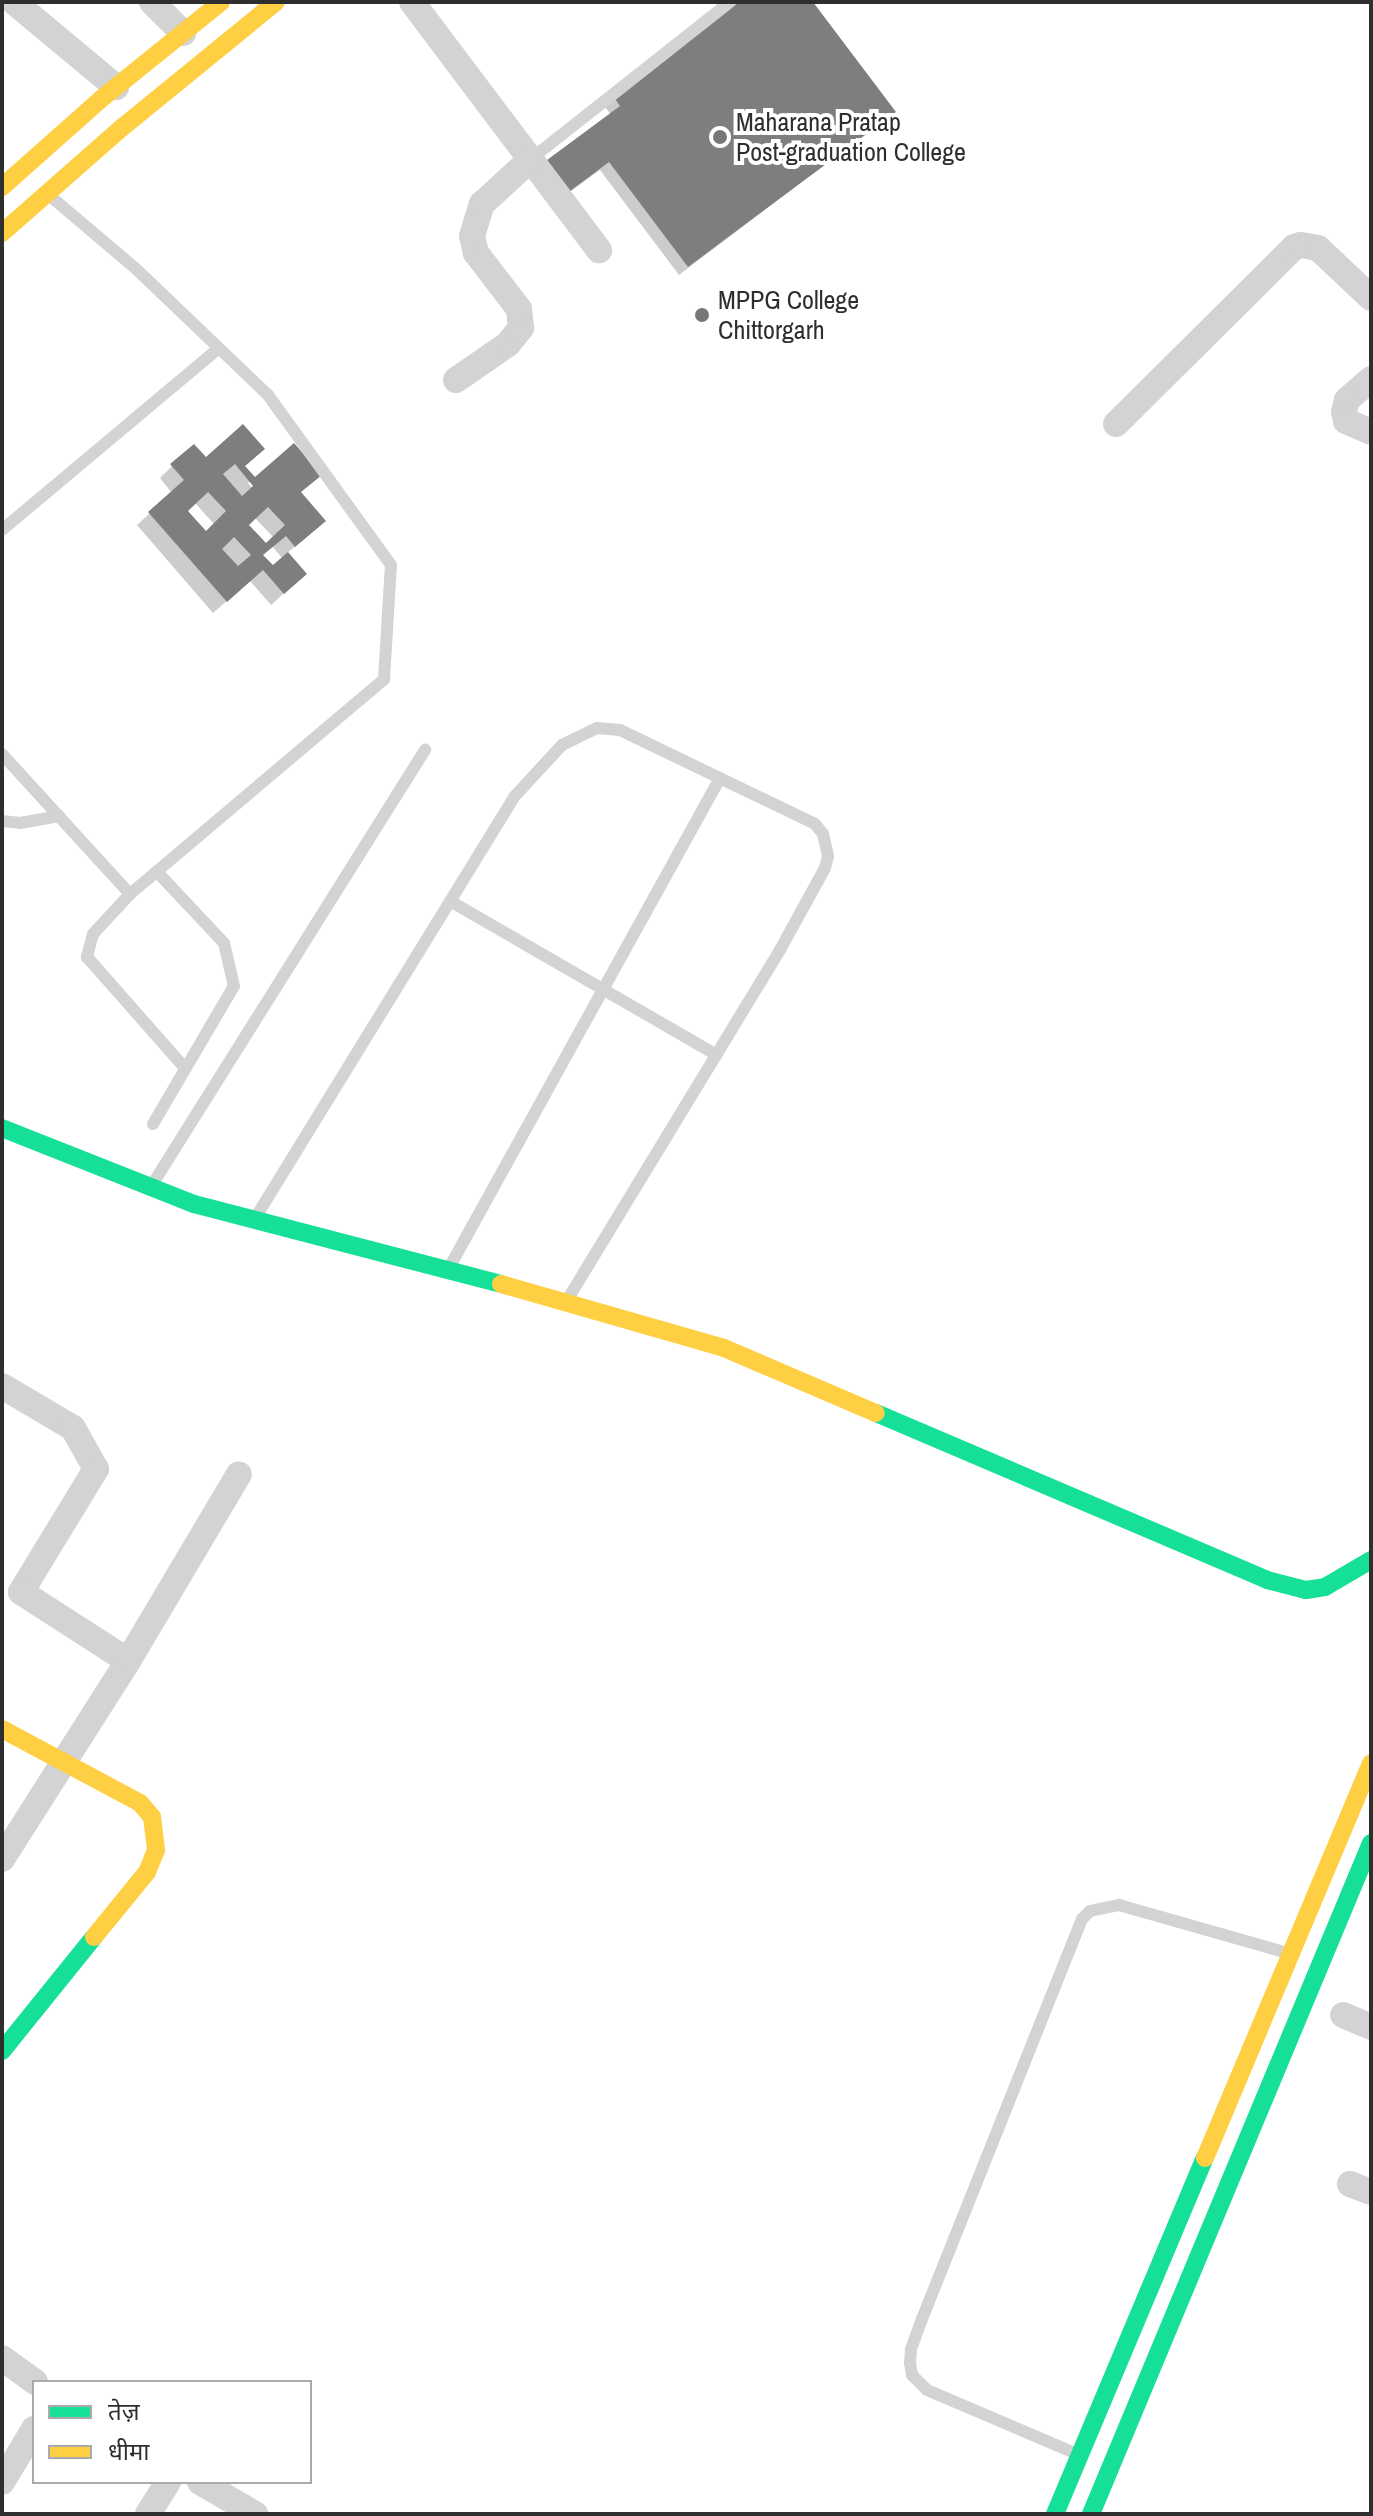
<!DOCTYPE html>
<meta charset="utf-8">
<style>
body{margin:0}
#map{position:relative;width:1373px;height:2516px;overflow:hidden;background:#fff;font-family:"Archivo Narrow","Noto Sans Devanagari",sans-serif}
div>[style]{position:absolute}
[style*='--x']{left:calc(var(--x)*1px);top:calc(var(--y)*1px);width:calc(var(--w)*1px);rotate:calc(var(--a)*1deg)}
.shadow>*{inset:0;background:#0003}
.building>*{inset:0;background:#7e7e7e}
.lane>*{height:12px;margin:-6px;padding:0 6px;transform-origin:6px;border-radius:6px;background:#d3d3d3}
.street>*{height:26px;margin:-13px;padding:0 13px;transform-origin:13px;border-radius:13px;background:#d3d3d3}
.fast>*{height:18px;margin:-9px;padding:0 9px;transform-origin:9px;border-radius:9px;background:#16e098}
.slow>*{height:18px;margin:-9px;padding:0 9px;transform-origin:9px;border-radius:9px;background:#ffcf43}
.dots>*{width:22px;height:22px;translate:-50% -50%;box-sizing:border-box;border:4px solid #fff;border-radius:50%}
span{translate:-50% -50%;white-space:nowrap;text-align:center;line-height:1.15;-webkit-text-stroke:8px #fff;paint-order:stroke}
.poi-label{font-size:26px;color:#2e2e2e}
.left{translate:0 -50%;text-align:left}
.frame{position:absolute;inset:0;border:4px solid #2e2e2e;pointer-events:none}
.legend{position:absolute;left:32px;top:2380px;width:280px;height:104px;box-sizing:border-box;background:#fff;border:2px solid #ababab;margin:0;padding:10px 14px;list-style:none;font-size:24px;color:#2e2e2e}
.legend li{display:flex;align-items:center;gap:16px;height:40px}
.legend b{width:40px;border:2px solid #ababab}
</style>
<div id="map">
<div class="shadow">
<i style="clip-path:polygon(743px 2px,811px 2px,894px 112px,679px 275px,600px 170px,556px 202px,611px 115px,605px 107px)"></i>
<i style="clip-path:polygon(evenodd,243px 427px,244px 467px,255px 480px,299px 493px,311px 533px,286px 554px,292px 586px,271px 605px,250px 581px,213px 613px,137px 525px,172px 493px,160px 478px,172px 466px,205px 460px,243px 427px,251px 480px,258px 495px,248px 483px,251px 480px,243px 427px,195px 503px,215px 525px,206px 533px,186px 512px,195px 503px,243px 427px,255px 518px,274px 538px,266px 546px,247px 525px,255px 518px,243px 427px,272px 546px,283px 559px,272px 568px,261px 556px,272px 546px)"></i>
</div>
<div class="building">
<i style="clip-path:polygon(739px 2px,813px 2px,896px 112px,688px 267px,609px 162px,566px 194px,543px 163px,620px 106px,613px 96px)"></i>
<i style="clip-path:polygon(evenodd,243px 424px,265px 449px,245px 466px,255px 477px,294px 443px,322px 475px,301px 492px,326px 521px,295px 547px,286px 536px,263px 555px,273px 565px,288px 552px,307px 574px,284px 594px,263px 570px,227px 602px,148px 512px,184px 480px,170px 464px,194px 444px,206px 457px,243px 424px,235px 464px,253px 486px,242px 496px,223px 474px,235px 464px,243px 424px,208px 492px,226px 511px,206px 531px,188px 511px,208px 492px,243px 424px,268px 507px,285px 525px,266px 543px,249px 525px,268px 507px,243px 424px,234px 537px,251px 555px,238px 566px,222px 549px,234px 537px)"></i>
</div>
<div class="lane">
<i style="--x:531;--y:159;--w:253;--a:-38.3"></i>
<i style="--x:2;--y:530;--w:283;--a:-40"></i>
<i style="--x:2;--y:754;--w:190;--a:47.6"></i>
<i style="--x:130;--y:894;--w:333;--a:-40.2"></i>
<i style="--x:384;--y:679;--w:114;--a:-86.5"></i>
<i style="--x:391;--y:565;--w:210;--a:-125.9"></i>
<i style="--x:268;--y:395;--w:184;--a:-136.3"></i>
<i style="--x:135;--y:268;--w:111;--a:-139.7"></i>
<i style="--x:2;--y:821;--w:18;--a:6"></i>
<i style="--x:20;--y:823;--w:40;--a:-10"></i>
<i style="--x:130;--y:894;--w:54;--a:132.8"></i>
<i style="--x:93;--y:934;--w:24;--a:105"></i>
<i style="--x:87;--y:957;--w:148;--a:48.6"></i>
<i style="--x:450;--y:901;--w:308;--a:30"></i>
<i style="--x:153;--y:1124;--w:160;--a:-59.6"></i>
<i style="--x:234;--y:986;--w:44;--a:-103.1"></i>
<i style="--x:224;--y:943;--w:98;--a:-133.3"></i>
<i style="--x:152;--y:1185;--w:514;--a:-57.89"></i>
<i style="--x:257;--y:1215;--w:491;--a:-58.4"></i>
<i style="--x:514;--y:797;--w:71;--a:-47.3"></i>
<i style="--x:562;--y:745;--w:39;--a:-26"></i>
<i style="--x:597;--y:728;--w:23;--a:5"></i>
<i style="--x:620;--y:730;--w:216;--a:25.7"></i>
<i style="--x:815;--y:824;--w:13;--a:51"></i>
<i style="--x:823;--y:834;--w:23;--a:77"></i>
<i style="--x:828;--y:856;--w:12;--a:104"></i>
<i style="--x:825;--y:868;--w:94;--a:118.8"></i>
<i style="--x:780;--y:950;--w:408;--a:121.3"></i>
<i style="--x:449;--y:1268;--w:560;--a:-61.05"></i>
<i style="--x:1077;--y:2454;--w:163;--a:-156.9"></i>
<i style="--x:927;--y:2390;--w:21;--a:-135"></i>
<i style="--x:912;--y:2375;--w:12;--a:-99"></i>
<i style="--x:910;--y:2363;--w:14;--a:-86"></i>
<i style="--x:911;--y:2349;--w:32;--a:-70"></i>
<i style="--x:922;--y:2319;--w:431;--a:-68.2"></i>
<i style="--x:1082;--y:1919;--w:11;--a:-45"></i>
<i style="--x:1090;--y:1911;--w:30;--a:-12"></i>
<i style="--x:1119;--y:1905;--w:175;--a:15.9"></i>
</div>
<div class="street">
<i style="--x:14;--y:2;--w:133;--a:39.8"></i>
<i style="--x:152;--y:2;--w:44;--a:45"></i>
<i style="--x:412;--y:2;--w:311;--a:53"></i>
<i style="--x:1371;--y:379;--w:32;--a:139"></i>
<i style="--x:1347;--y:400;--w:12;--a:104"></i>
<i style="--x:1344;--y:412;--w:9;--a:77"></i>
<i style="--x:1346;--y:421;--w:27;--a:24"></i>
<i style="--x:456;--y:380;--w:63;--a:-34.7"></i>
<i style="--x:508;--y:344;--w:21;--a:-51"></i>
<i style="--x:521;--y:328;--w:19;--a:-96"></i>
<i style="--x:519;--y:309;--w:71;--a:-127.5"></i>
<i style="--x:476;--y:253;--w:17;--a:-103"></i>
<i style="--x:472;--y:236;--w:34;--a:-73"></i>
<i style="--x:482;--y:204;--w:67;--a:-42.6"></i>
<i style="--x:1116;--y:424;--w:251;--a:-44.8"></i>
<i style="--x:1294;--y:247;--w:7;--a:-16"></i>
<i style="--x:1301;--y:245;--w:17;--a:10"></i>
<i style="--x:1318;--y:248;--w:73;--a:43.3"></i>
<i style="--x:2;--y:1386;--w:82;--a:30.6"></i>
<i style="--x:73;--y:1428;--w:47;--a:60.7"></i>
<i style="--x:96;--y:1469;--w:144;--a:121.4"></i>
<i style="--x:21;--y:1592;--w:127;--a:32.8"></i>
<i style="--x:2;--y:1859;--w:235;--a:-57.5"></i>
<i style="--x:128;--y:1661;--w:217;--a:-59.3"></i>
<i style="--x:1343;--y:2015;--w:30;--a:23"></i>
<i style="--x:1350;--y:2184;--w:22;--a:21"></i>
<i style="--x:2;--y:2358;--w:41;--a:36"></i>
<i style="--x:2;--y:2482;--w:62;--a:-58.9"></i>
<i style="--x:200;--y:2482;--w:64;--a:30.2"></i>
<i style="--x:148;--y:2514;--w:38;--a:-58"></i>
</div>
<div class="fast">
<i style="--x:2;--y:1128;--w:206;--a:21.6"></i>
<i style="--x:194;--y:1204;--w:317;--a:14.6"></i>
<i style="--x:876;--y:1413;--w:425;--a:23.1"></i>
<i style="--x:1267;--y:1580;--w:40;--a:14.4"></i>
<i style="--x:1306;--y:1590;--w:19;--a:-9"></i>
<i style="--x:1325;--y:1587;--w:53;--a:-30.4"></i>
<i style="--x:2;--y:2051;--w:146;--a:-51.1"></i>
<i style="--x:1055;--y:2514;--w:386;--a:-67.2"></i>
<i style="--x:1091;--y:2514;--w:727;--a:-67.35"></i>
</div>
<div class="slow">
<i style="--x:2;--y:187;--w:132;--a:-41.6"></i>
<i style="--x:101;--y:99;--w:154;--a:-38.9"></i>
<i style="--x:2;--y:233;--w:162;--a:-41.3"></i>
<i style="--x:124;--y:126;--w:196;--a:-39.2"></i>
<i style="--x:501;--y:1284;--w:232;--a:16"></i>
<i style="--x:724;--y:1348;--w:165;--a:23.2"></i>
<i style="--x:2;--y:1729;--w:157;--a:28.2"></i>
<i style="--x:140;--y:1803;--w:18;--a:49"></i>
<i style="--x:152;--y:1817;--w:33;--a:83"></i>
<i style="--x:156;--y:1850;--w:24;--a:112"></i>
<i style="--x:147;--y:1872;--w:84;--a:129.2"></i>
<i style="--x:1205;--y:2158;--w:428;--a:-67.2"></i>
</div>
<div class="dots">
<i style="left:720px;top:137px;background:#777"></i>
<i style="left:702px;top:315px;background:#777"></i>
</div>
<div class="poi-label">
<span class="left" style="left:736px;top:137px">Maharana Pratap<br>Post-graduation College</span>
<span class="left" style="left:718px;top:315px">MPPG College<br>Chittorgarh</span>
</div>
<div class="frame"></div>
<ul class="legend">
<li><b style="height:10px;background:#16e098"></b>तेज़</li>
<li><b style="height:10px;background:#ffcf43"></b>धीमा</li>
</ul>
</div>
